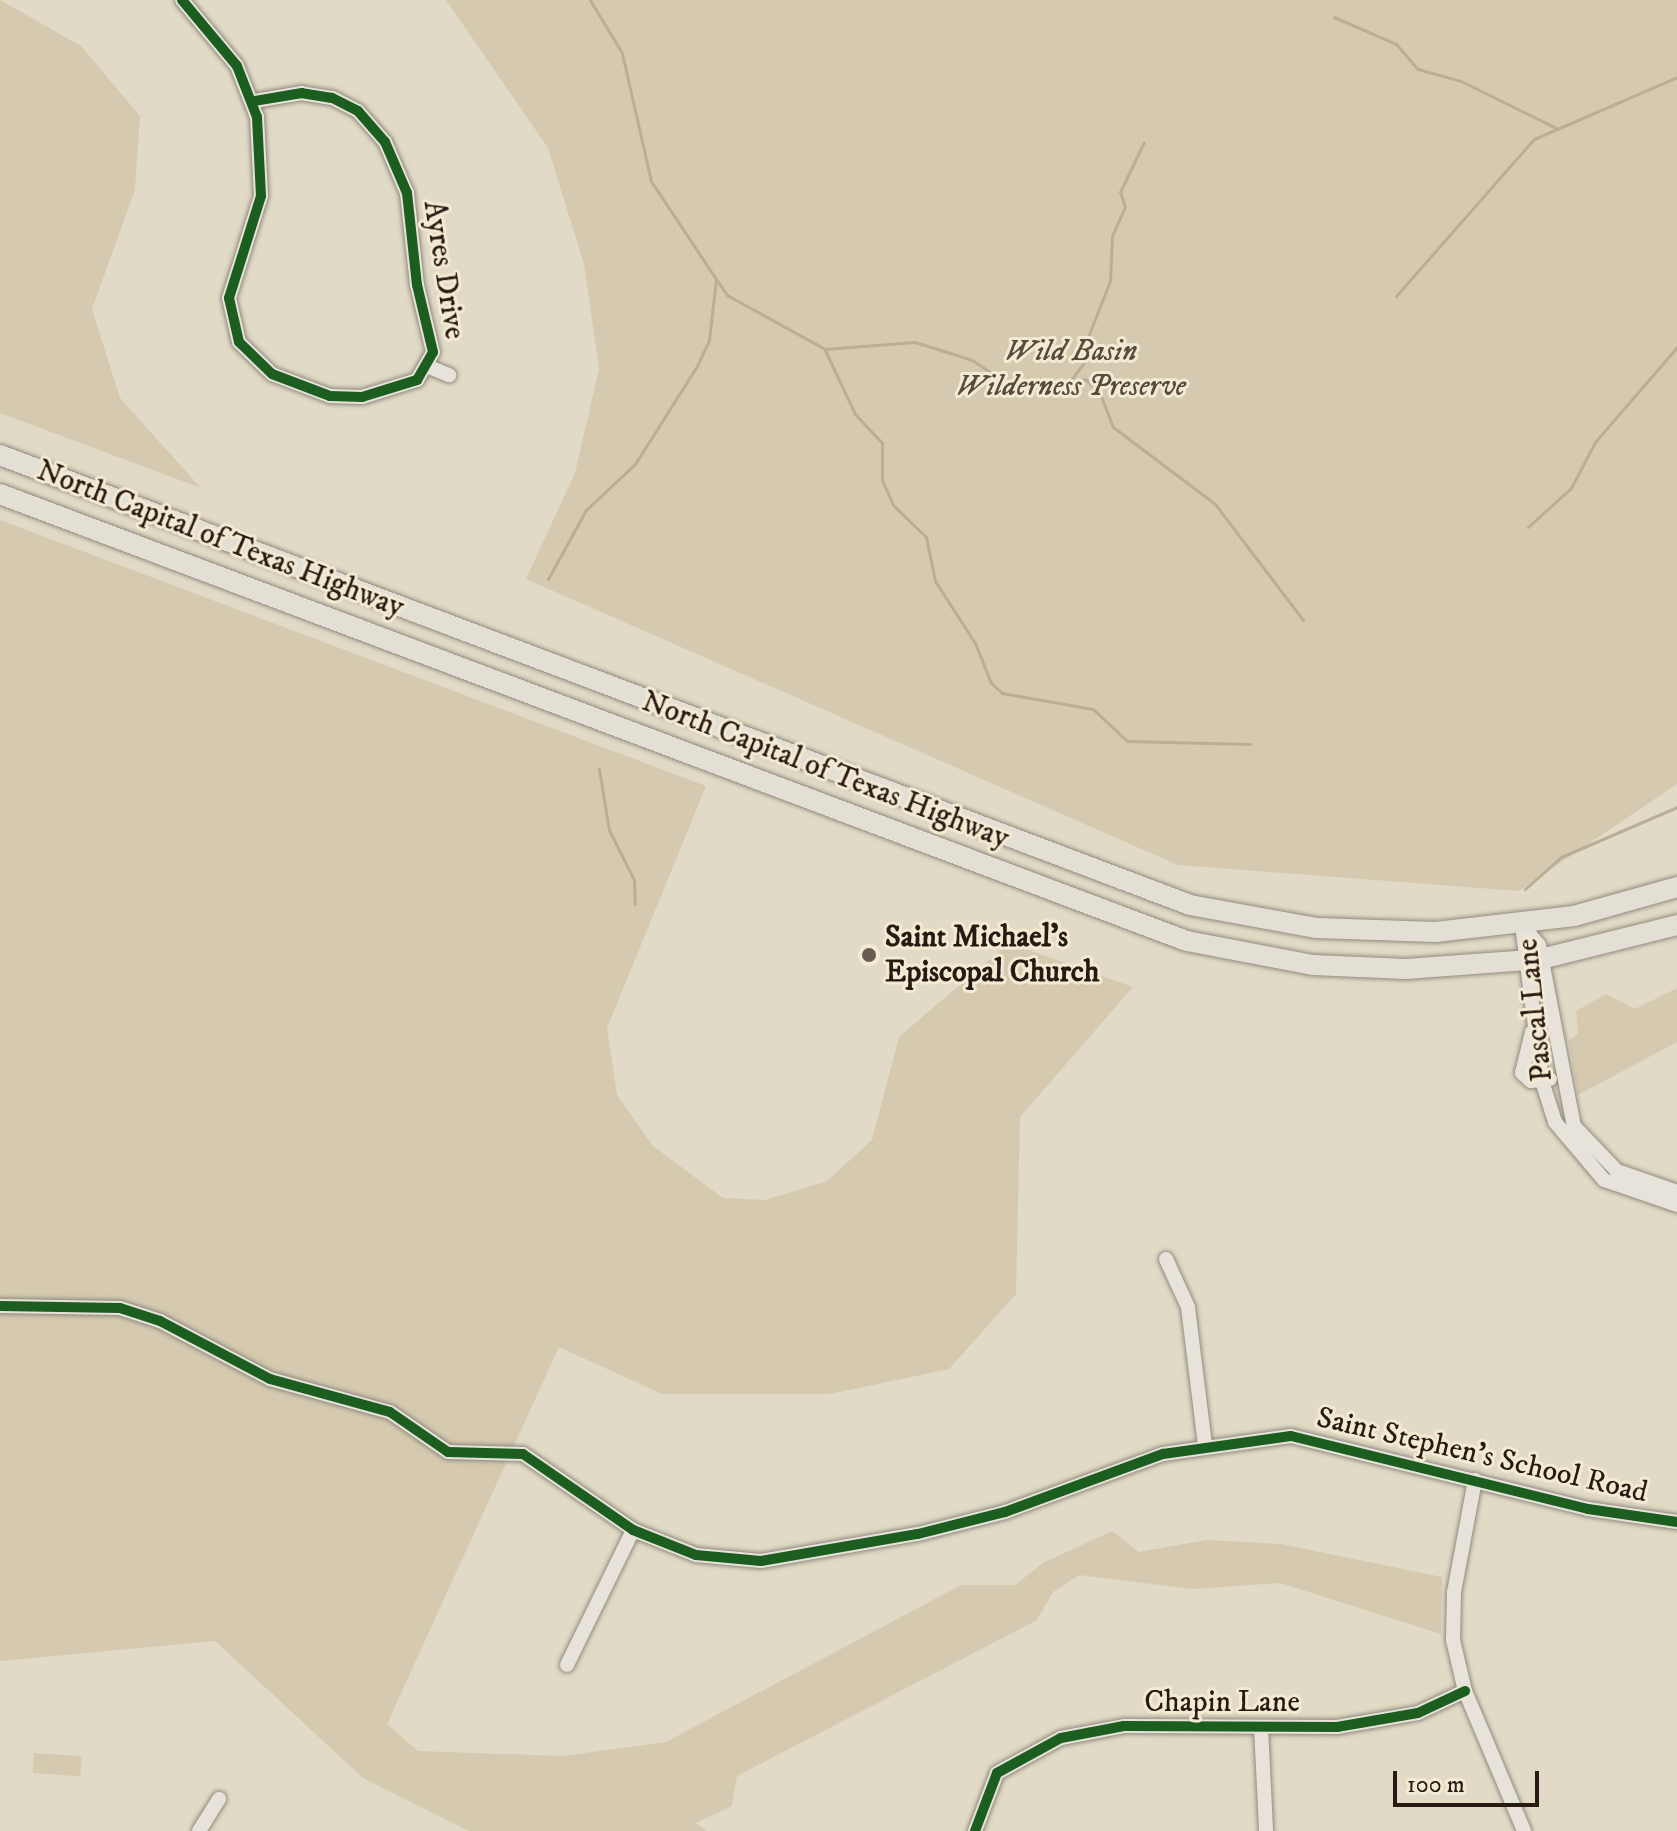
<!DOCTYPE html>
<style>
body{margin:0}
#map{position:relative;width:1677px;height:1831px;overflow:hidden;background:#e1dac6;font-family:"IM FELL DW Pica",serif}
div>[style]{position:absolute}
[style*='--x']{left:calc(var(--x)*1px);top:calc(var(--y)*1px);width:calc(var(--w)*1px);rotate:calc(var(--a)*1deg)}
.green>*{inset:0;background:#d5cab0;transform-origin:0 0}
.stream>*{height:3px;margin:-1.5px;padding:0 1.5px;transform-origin:1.5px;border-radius:1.5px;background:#baaf96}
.roads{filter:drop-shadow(0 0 2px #918b7f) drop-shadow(0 0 2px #918b7f)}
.minor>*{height:14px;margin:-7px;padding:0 7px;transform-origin:7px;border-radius:7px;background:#e8e3da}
.highway>*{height:20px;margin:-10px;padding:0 10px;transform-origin:10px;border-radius:10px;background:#e3dfd4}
.cycleway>*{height:10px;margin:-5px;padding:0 5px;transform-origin:5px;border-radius:5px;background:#1b5e20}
.dots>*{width:22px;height:22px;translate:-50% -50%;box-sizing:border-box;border:4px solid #f3ead3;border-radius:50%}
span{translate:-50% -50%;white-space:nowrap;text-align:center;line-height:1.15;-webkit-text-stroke:6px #f3ead3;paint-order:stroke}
.street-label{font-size:30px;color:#281912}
.park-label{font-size:30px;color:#594a3c;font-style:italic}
.poi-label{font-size:30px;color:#281912;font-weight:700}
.left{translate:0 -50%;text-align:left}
.scale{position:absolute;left:1393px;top:1771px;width:146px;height:36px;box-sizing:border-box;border:4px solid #281912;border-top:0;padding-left:10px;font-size:24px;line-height:28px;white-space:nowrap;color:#281912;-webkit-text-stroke:6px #f3ead3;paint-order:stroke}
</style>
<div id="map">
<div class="green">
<i style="clip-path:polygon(0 0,81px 46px,140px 116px,135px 190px,92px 309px,120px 398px,201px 488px,0 413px)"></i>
<i style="clip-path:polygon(446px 0,1677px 0,1677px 784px,1519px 891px,1178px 865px,526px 579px,575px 473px,599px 369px,584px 264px,548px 148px)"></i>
<i style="clip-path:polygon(0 520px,706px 786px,607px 1028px,617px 1095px,653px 1146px,723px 1198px,765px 1200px,827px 1181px,872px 1140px,899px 1037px,1009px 943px,1133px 987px,1020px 1117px,1016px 1294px,949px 1369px,830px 1394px,662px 1394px,559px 1347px,387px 1724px,418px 1751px,563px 1756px,666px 1742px,961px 1585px,1015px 1585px,1043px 1563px,1112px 1531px,1139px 1552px,1206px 1540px,1281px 1544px,1442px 1577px,1441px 1634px,1280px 1583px,1193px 1589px,1079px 1575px,1053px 1592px,1037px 1620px,737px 1776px,732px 1806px,696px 1823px,706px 1831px,469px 1831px,363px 1778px,215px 1641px,0 1661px)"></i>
<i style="clip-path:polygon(1677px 988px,1677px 1042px,1578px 1095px,1569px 1041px,1578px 1033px,1576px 1011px,1606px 994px,1635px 1009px)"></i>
<i style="left:34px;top:1753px;width:48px;height:20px;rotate:4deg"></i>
</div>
<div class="stream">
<i style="--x:1334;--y:17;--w:68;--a:23.5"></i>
<i style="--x:1396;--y:44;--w:33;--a:49"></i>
<i style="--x:1418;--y:69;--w:45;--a:15.6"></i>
<i style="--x:1461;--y:81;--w:106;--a:26.3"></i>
<i style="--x:716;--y:279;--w:19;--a:55"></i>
<i style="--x:727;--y:295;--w:112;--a:28.9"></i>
<i style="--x:825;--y:349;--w:90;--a:-4.4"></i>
<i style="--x:915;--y:342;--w:60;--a:17.5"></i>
<i style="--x:972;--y:360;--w:40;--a:34"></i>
<i style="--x:1005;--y:382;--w:62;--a:3.7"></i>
<i style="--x:1067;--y:386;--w:19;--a:-21"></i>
<i style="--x:1085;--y:379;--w:18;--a:41"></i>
<i style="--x:1099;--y:391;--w:39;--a:69"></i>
<i style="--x:1113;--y:427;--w:128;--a:37"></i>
<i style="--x:1215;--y:504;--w:146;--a:52.8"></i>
<i style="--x:1396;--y:296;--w:209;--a:-48.7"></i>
<i style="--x:1534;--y:139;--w:156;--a:-23.4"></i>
<i style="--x:825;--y:350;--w:71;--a:64.9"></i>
<i style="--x:855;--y:414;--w:40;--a:47"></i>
<i style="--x:882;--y:443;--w:37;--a:90"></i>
<i style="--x:882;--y:480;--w:27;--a:66"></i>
<i style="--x:893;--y:505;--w:46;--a:44.1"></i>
<i style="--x:926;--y:537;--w:45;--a:78.4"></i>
<i style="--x:935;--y:581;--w:74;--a:57.2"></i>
<i style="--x:975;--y:643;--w:43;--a:68.2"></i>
<i style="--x:991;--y:683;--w:15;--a:42"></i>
<i style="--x:1002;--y:693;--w:92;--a:10"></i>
<i style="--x:1093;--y:709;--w:47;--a:43.3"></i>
<i style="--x:1127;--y:741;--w:123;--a:1.4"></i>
<i style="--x:1067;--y:385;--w:35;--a:-53"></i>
<i style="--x:1088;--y:357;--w:20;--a:-90"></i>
<i style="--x:1088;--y:337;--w:60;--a:-68.6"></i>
<i style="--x:1110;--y:281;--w:45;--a:-87.5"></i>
<i style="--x:1112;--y:236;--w:32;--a:-66"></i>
<i style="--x:1125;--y:207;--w:16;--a:-108"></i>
<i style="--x:1120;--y:192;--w:55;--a:-64.4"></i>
<i style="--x:1528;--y:527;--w:58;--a:-42.2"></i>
<i style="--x:1571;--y:488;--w:52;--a:-62.4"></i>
<i style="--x:1595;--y:442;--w:125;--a:-49.2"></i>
<i style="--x:548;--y:579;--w:79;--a:-61.2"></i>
<i style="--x:586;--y:510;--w:67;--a:-43.2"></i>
<i style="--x:635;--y:464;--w:116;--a:-57.7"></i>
<i style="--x:697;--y:366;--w:29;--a:-65"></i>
<i style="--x:709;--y:340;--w:61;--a:-83.5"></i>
<i style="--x:716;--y:279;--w:118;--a:-123.6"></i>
<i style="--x:651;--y:181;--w:131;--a:-102.8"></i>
<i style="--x:622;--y:53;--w:62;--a:-121.1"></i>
<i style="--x:599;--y:769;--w:62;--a:80.7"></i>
<i style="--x:609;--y:830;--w:56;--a:63.4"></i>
<i style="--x:634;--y:880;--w:24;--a:88"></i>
<i style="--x:1525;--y:889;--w:48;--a:-41.6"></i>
<i style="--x:1561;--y:857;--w:126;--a:-23.3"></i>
</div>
<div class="roads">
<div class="minor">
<i style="--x:182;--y:0;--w:86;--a:50.2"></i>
<i style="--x:237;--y:66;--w:55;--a:68.6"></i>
<i style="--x:257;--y:117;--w:79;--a:87.1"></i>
<i style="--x:261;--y:196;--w:107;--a:107.4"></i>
<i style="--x:229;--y:298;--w:45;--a:77.2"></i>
<i style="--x:239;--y:342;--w:46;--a:44.1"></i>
<i style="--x:272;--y:374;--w:62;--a:20.8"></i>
<i style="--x:330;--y:396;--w:32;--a:2"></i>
<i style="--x:362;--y:397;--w:58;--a:-17.2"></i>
<i style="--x:417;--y:380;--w:32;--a:-60"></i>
<i style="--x:433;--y:352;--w:69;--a:-103.4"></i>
<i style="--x:417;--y:285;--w:93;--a:-96.2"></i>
<i style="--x:407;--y:193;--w:56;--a:-113.3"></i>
<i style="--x:385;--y:142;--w:41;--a:-131.1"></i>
<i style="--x:358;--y:111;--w:29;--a:-153"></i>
<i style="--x:332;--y:98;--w:30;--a:-171"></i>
<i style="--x:302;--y:93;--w:49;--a:170.5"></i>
<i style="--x:429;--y:367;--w:22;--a:22"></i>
<i style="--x:1522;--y:925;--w:157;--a:82.7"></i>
<i style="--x:1542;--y:1081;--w:43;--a:72.4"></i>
<i style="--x:1555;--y:1122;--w:76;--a:49.8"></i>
<i style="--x:1604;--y:1180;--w:77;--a:18.9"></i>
<i style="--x:1522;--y:925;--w:26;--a:50"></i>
<i style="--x:1539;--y:945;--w:184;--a:79.1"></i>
<i style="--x:1574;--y:1126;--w:62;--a:46.3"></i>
<i style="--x:1617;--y:1171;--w:64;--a:19.3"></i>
<i style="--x:1532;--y:1032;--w:42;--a:103.7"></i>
<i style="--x:1522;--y:1073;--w:12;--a:42"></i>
<i style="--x:1531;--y:1081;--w:19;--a:-6"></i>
<i style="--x:1166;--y:1259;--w:53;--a:65.4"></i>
<i style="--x:1188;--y:1307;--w:140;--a:83"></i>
<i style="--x:0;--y:1306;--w:120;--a:1"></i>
<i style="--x:120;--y:1308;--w:42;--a:18"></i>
<i style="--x:160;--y:1321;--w:124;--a:27.8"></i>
<i style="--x:270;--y:1379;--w:124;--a:15.4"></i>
<i style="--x:390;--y:1412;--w:70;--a:34.6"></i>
<i style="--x:448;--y:1452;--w:75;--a:1.5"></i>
<i style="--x:523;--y:1454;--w:134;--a:34.6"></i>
<i style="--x:633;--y:1530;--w:68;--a:21.6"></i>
<i style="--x:696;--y:1555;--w:65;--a:5.3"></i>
<i style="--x:761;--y:1561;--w:159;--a:-9.8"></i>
<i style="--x:918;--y:1534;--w:90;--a:-14.2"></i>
<i style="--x:1005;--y:1512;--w:168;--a:-20.2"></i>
<i style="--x:1163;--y:1454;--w:129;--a:-8"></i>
<i style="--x:1291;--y:1436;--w:306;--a:13.8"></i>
<i style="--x:1588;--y:1509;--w:90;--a:8.3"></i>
<i style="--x:1475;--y:1480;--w:114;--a:100.6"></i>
<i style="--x:1454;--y:1592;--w:48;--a:91.2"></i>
<i style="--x:1453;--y:1640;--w:52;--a:76.8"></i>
<i style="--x:1465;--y:1691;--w:152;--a:67.1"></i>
<i style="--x:567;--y:1665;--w:150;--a:-63.9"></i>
<i style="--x:1261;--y:1727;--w:104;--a:87.2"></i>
<i style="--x:199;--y:1831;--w:38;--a:-58"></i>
<i style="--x:975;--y:1831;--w:62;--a:-69.2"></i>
<i style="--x:997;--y:1773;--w:73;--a:-28.7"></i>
<i style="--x:1061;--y:1738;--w:64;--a:-10.8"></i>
<i style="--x:1124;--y:1726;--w:213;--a:0.3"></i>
<i style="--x:1337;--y:1727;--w:82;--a:-9.8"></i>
<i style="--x:1418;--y:1713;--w:52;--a:-25.1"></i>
</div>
<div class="highway">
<i style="--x:0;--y:455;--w:1272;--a:20.71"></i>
<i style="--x:1190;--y:905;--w:129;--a:10.3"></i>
<i style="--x:1317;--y:928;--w:119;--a:1.9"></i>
<i style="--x:1436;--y:932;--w:139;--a:-6.6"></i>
<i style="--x:1574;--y:916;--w:107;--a:-15.7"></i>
<i style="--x:0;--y:494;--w:1268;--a:20.64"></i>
<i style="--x:1187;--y:941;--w:128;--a:10.8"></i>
<i style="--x:1313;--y:965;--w:93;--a:2.5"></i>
<i style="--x:1406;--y:969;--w:135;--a:-4.2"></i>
<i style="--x:1541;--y:959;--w:140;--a:-14"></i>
</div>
</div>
<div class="cycleway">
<i style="--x:182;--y:0;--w:86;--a:50.2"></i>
<i style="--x:237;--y:66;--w:55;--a:68.6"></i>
<i style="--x:257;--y:117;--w:79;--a:87.1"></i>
<i style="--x:261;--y:196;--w:107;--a:107.4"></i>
<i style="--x:229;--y:298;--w:45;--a:77.2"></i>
<i style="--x:239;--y:342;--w:46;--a:44.1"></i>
<i style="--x:272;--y:374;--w:62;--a:20.8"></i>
<i style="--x:330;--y:396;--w:32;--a:2"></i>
<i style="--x:362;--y:397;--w:58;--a:-17.2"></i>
<i style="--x:417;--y:380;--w:32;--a:-60"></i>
<i style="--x:433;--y:352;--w:69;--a:-103.4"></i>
<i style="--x:417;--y:285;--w:93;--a:-96.2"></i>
<i style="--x:407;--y:193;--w:56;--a:-113.3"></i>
<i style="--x:385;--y:142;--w:41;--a:-131.1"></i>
<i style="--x:358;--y:111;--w:29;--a:-153"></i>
<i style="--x:332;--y:98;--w:30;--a:-171"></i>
<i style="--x:302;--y:93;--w:49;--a:170.5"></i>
<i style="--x:0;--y:1306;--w:120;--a:1"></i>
<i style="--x:120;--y:1308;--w:42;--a:18"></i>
<i style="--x:160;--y:1321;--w:124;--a:27.8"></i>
<i style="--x:270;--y:1379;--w:124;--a:15.4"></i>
<i style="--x:390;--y:1412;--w:70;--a:34.6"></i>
<i style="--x:448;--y:1452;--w:75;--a:1.5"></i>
<i style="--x:523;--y:1454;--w:134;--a:34.6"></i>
<i style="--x:633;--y:1530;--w:68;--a:21.6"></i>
<i style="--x:696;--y:1555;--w:65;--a:5.3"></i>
<i style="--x:761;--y:1561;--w:159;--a:-9.8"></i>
<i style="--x:918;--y:1534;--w:90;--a:-14.2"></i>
<i style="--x:1005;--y:1512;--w:168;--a:-20.2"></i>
<i style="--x:1163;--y:1454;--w:129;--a:-8"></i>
<i style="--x:1291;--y:1436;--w:306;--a:13.8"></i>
<i style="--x:1588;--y:1509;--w:90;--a:8.3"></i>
<i style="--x:975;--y:1831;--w:62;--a:-69.2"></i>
<i style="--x:997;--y:1773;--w:73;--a:-28.7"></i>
<i style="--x:1061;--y:1738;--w:64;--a:-10.8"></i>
<i style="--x:1124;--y:1726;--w:213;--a:0.3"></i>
<i style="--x:1337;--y:1727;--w:82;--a:-9.8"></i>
<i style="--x:1418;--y:1713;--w:52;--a:-25.1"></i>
</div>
<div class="dots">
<i style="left:869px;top:955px;background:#695d51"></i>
</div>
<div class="street-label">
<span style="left:443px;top:270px;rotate:81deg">Ayres Drive</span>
<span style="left:220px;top:540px;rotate:21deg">North Capital of Texas Highway</span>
<span style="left:825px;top:771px;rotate:21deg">North Capital of Texas Highway</span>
<span style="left:1536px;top:1010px;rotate:-96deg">Pascal Lane</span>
<span style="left:1482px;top:1456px;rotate:13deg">Saint Stephen's School Road</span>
<span style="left:1222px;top:1703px">Chapin Lane</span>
</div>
<div class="park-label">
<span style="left:1071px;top:369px">Wild Basin<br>Wilderness Preserve</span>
</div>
<div class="poi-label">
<span class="left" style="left:885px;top:955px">Saint Michael's<br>Episcopal Church</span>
</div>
<div class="scale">100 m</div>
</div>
